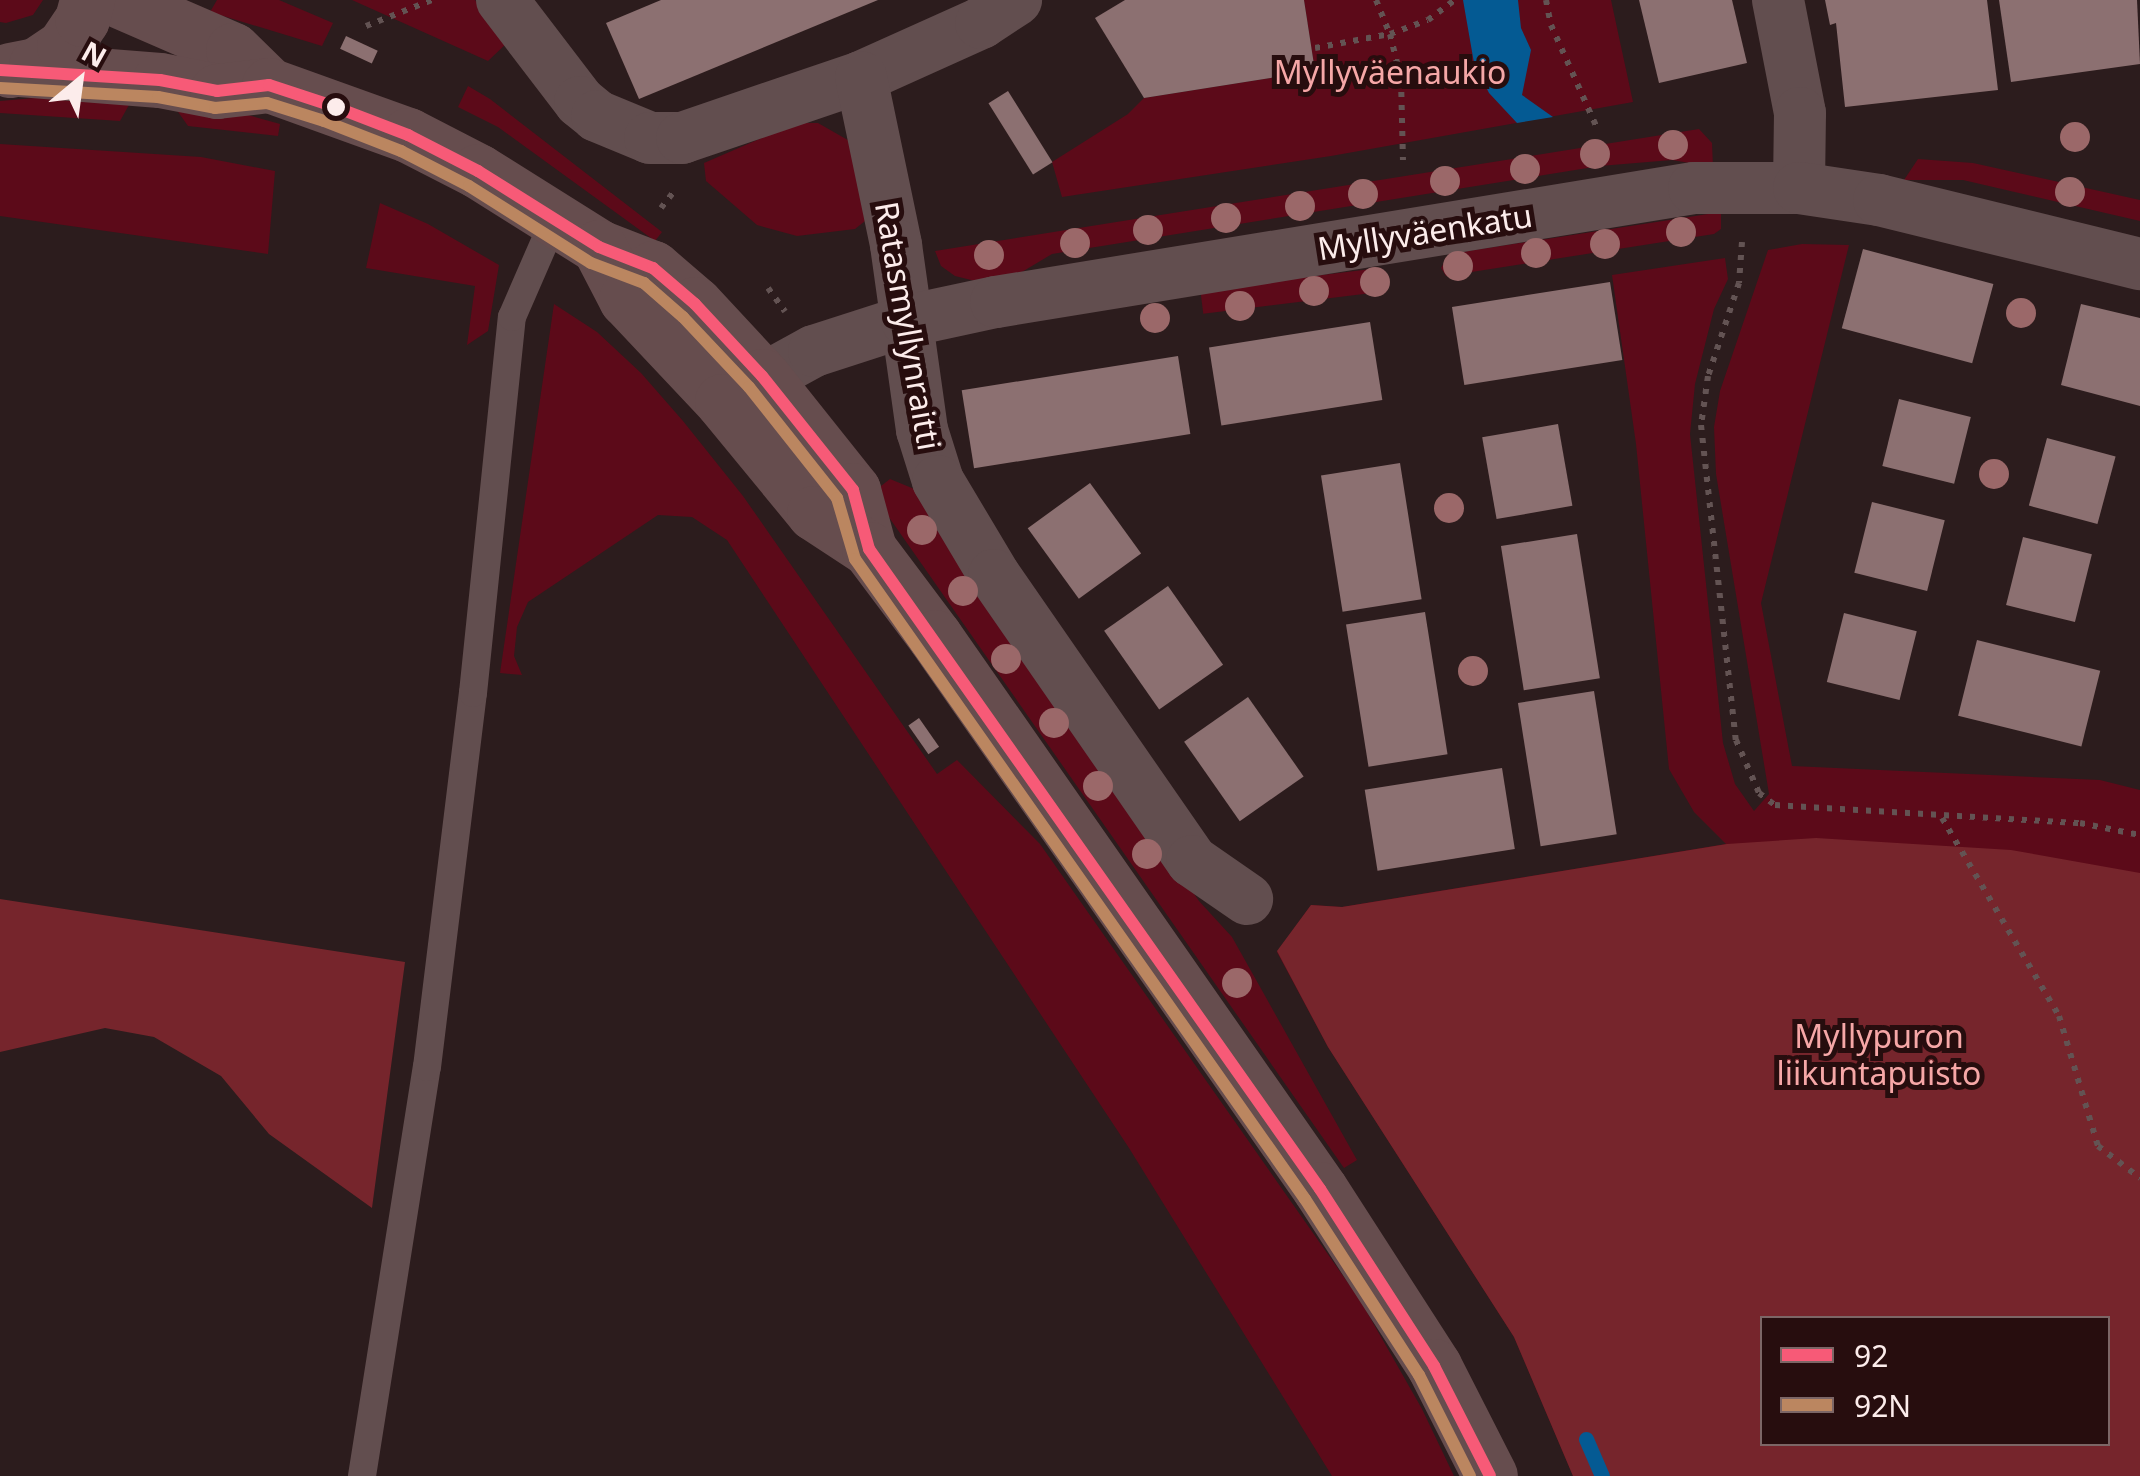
<!DOCTYPE html>
<meta charset="utf-8">
<style>
body{margin:0}
#map{position:relative;width:2140px;height:1476px;overflow:hidden;background:#2c1c1d;font-family:"Noto Sans",sans-serif}
div>[style]{position:absolute}
[style*='--x']{left:calc(var(--x)*1px);top:calc(var(--y)*1px);width:calc(var(--w)*1px);rotate:calc(var(--a)*1deg)}
.green>*{inset:0;background:#5c0a19;transform-origin:0 0}
.forest>*{inset:0;background:#76252c}
.water>*{inset:0;background:#045a93}
.stream>*{height:15px;margin:-7.5px;padding:0 7.5px;transform-origin:7.5px;border-radius:7.5px;background:#045a93}
.building>*{inset:0;background:#8c7071;transform-origin:0 0}
.path>*{height:6px;margin-top:-3px;transform-origin:0;background:repeating-linear-gradient(90deg,#635353 0 5px,transparent 0 13px)}
.lane>*{height:28px;margin:-14px;padding:0 14px;transform-origin:14px;border-radius:14px;background:#624e4f}
.street>*{height:52px;margin:-26px;padding:0 26px;transform-origin:26px;border-radius:26px;background:#624e4f}
.secondary>*{height:55px;margin:-27.5px;padding:0 27.5px;transform-origin:27.5px;border-radius:27.5px;background:#664d4e}
.bus-1>*{height:12px;margin:-6px;padding:0 6px;transform-origin:6px;border-radius:6px;background:#f75a77}
.bus-2>*{height:12px;margin:-6px;padding:0 6px;transform-origin:6px;border-radius:6px;background:#bb8660}
.trees>*{width:30px;height:30px;margin:-15px;border-radius:50%;background:#9b6869}
.dots>*{width:28px;height:28px;translate:-50% -50%;box-sizing:border-box;border:5px solid #270d0e;border-radius:50%}
span{translate:-50% -50%;white-space:nowrap;text-align:center;line-height:1.15;-webkit-text-stroke:10px #270d0e;paint-order:stroke}
.park-label{font-size:32px;color:#f6a7a7}
.street-label{font-size:32px;color:#fceceb}
.legend{position:absolute;left:1760px;top:1316px;width:350px;height:130px;box-sizing:border-box;background:#270d0e;border:2px solid #7c6666;margin:0;padding:12px 18px;list-style:none;font-size:30px;color:#fceceb}
.legend li{display:flex;align-items:center;gap:20px;height:50px}
.legend b{width:50px;border:2px solid #7c6666}
.north{position:absolute;left:30px;top:30px;width:100px;height:100px;-webkit-text-stroke:8px #270d0e;paint-order:stroke;rotate:29deg;font-size:28px;font-weight:700;line-height:40px;text-align:center;color:#fceceb}
.north::after{content:'';display:block;margin:auto;width:35px;height:45px;background:#fceceb;clip-path:polygon(50% 0,100% 100%,50% 72%,0 100%)}
</style>
<div id="map">
<div class="green">
<i style="clip-path:polygon(0 0,43px 0,33px 15px,6px 23px,0 22px)"></i>
<i style="clip-path:polygon(217px 0,279px 0,333px 23px,322px 46px,210px 12px)"></i>
<i style="clip-path:polygon(352px 0,475px 0,507px 43px,488px 61px)"></i>
<i style="clip-path:polygon(1304px 0,1611px 0,1633px 102px,1331px 156px,1062px 197px,1052px 162px,1128px 114px,1144px 98px,1315px 71px)"></i>
<i style="clip-path:polygon(468px 86px,490px 99px,662px 232px,655px 241px,498px 127px,458px 107px)"></i>
<i style="clip-path:polygon(138px 89px,120px 121px,0 113px,0 101px)"></i>
<i style="clip-path:polygon(179px 96px,280px 124px,278px 136px,188px 126px,176px 109px)"></i>
<i style="clip-path:polygon(796px 123px,818px 123px,853px 143px,865px 221px,855px 229px,797px 236px,757px 225px,706px 181px,704px 163px)"></i>
<i style="clip-path:polygon(1699px 129px,1712px 143px,1713px 167px,1672px 160px,1600px 166px,1052px 254px,1007px 281px,983px 283px,955px 276px,941px 266px,935px 251px)"></i>
<i style="clip-path:polygon(0 144px,201px 157px,275px 171px,268px 254px,0 216px)"></i>
<i style="clip-path:polygon(1918px 159px,1973px 163px,2140px 200px,2140px 221px,1963px 180px,1904px 180px)"></i>
<i style="clip-path:polygon(380px 203px,428px 224px,499px 265px,488px 331px,467px 345px,475px 286px,366px 268px)"></i>
<i style="clip-path:polygon(1721px 212px,1721px 229px,1714px 234px,1446px 276px,1441px 268px,1449px 254px)"></i>
<i style="clip-path:polygon(evenodd,1802px 244px,1849px 245px,1761px 603px,1792px 766px,2100px 780px,2140px 790px,2140px 1476px,1573px 1476px,1514px 1337px,1328px 1047px,1277px 952px,1311px 905px,1342px 907px,1726px 844px,1694px 812px,1669px 769px,1636px 444px,1612px 275px,1725px 258px,1728px 279px,1714px 309px,1695px 384px,1690px 434px,1723px 743px,1735px 784px,1754px 811px,1769px 794px,1716px 474px,1714px 427px,1720px 391px,1768px 250px,1802px 244px,1762px 1318px,2108px 1318px,2108px 1444px,1762px 1444px,1762px 1318px)"></i>
<i style="left:1379px;top:268px;width:24px;height:180px;rotate:83deg"></i>
<i style="clip-path:polygon(554px 304px,597px 332px,641px 373px,683px 421px,743px 496px,937px 774px,957px 760px,1040px 844px,1360px 1300px,1422px 1409px,1454px 1476px,1332px 1476px,1129px 1148px,727px 540px,692px 517px,658px 515px,528px 602px,517px 627px,514px 656px,522px 675px,500px 673px)"></i>
<i style="clip-path:polygon(890px 479px,924px 493px,936px 522px,1199px 901px,1232px 937px,1357px 1160px,1344px 1168px,872px 493px)"></i>
</div>
<div class="forest">
<i style="clip-path:polygon(evenodd,1816px 838px,2011px 850px,2140px 873px,2140px 1476px,1573px 1476px,1514px 1337px,1328px 1047px,1277px 951px,1311px 905px,1342px 907px,1727px 844px,1816px 838px,2108px 1318px,2108px 1444px,1762px 1444px,1762px 1318px,2108px 1318px)"></i>
<i style="clip-path:polygon(0 899px,405px 962px,372px 1208px,269px 1134px,221px 1076px,154px 1037px,105px 1028px,0 1052px)"></i>
</div>
<div class="water">
<i style="clip-path:polygon(1463px 0,1518px 0,1521px 28px,1531px 50px,1522px 95px,1553px 117px,1517px 123px,1489px 93px,1474px 63px)"></i>
</div>
<div class="stream">
<i style="--x:1586;--y:1439;--w:40;--a:66.6"></i>
</div>
<div class="building">
<i style="clip-path:polygon(661px 0,878px 0,639px 99px,606px 23px)"></i>
<i style="clip-path:polygon(1125px 0,1304px 0,1315px 71px,1144px 98px,1095px 18px)"></i>
<i style="clip-path:polygon(1639px 0,1732px 0,1747px 63px,1659px 83px)"></i>
<i style="clip-path:polygon(1825px 0,1987px 0,1998px 90px,1845px 107px,1836px 23px,1830px 25px)"></i>
<i style="clip-path:polygon(1999px 0,2137px 0,2140px 64px,2011px 82px)"></i>
<i style="left:346px;top:36px;width:35px;height:14px;rotate:25deg"></i>
<i style="left:1008px;top:91px;width:84px;height:23px;rotate:58deg"></i>
<i style="left:1863px;top:249px;width:135px;height:82px;rotate:15deg"></i>
<i style="left:1610px;top:282px;width:79px;height:160px;rotate:81deg"></i>
<i style="clip-path:polygon(2081px 304px,2140px 318px,2140px 406px,2061px 385px)"></i>
<i style="left:1370px;top:322px;width:79px;height:163px;rotate:81deg"></i>
<i style="left:1178px;top:356px;width:79px;height:219px;rotate:81deg"></i>
<i style="left:1899px;top:399px;width:74px;height:69px;rotate:14deg"></i>
<i style="left:1558px;top:424px;width:83px;height:77px;rotate:80deg"></i>
<i style="left:2047px;top:438px;width:71px;height:70px;rotate:15deg"></i>
<i style="left:1400px;top:463px;width:138px;height:80px;rotate:81deg"></i>
<i style="left:1090px;top:483px;width:87px;height:77px;rotate:54deg"></i>
<i style="left:1872px;top:502px;width:75px;height:73px;rotate:14deg"></i>
<i style="left:1577px;top:534px;width:146px;height:77px;rotate:81deg"></i>
<i style="left:2023px;top:537px;width:71px;height:70px;rotate:14deg"></i>
<i style="left:1168px;top:586px;width:96px;height:78px;rotate:55deg"></i>
<i style="left:1425px;top:612px;width:144px;height:80px;rotate:81deg"></i>
<i style="left:1844px;top:613px;width:75px;height:71px;rotate:14deg"></i>
<i style="left:1977px;top:640px;width:127px;height:78px;rotate:14deg"></i>
<i style="left:1594px;top:691px;width:145px;height:77px;rotate:81deg"></i>
<i style="left:1248px;top:697px;width:97px;height:78px;rotate:55deg"></i>
<i style="left:919px;top:718px;width:35px;height:13px;rotate:55deg"></i>
<i style="left:1502px;top:768px;width:82px;height:139px;rotate:81deg"></i>
</div>
<div class="path">
<i style="--x:1376;--y:0;--w:37;--a:68"></i>
<i style="--x:1390;--y:34;--w:46;--a:76.3"></i>
<i style="--x:1401;--y:79;--w:81;--a:88.6"></i>
<i style="--x:1546;--y:0;--w:25;--a:79"></i>
<i style="--x:1551;--y:25;--w:113;--a:65.9"></i>
<i style="--x:366;--y:26;--w:71;--a:-21.5"></i>
<i style="--x:1315;--y:48;--w:76;--a:-10.6"></i>
<i style="--x:1390;--y:34;--w:40;--a:-20.2"></i>
<i style="--x:1428;--y:20;--w:34;--a:-37"></i>
<i style="--x:661;--y:208;--w:24;--a:-52"></i>
<i style="--x:1742;--y:242;--w:41;--a:94.2"></i>
<i style="--x:1739;--y:283;--w:98;--a:108.4"></i>
<i style="--x:1708;--y:376;--w:49;--a:98.1"></i>
<i style="--x:1701;--y:425;--w:317;--a:83.7"></i>
<i style="--x:1736;--y:740;--w:58;--a:66.5"></i>
<i style="--x:1759;--y:793;--w:20;--a:37"></i>
<i style="--x:1775;--y:805;--w:306;--a:3.4"></i>
<i style="--x:2080;--y:823;--w:61;--a:11.3"></i>
<i style="--x:768;--y:288;--w:29;--a:54"></i>
<i style="--x:1942;--y:818;--w:230;--a:59.4"></i>
<i style="--x:2059;--y:1016;--w:136;--a:73.3"></i>
<i style="--x:2098;--y:1146;--w:53;--a:37.3"></i>
</div>
<div class="lane">
<i style="--x:362;--y:1476;--w:414;--a:-81"></i>
<i style="--x:427;--y:1067;--w:377;--a:-83"></i>
<i style="--x:473;--y:693;--w:378;--a:-84.1"></i>
<i style="--x:512;--y:317;--w:108;--a:-66.5"></i>
</div>
<div class="street">
<i style="--x:502;--y:0;--w:128;--a:52.6"></i>
<i style="--x:580;--y:102;--w:22;--a:39"></i>
<i style="--x:597;--y:116;--w:57;--a:22.5"></i>
<i style="--x:650;--y:138;--w:32;--a:0"></i>
<i style="--x:682;--y:138;--w:189;--a:-18.8"></i>
<i style="--x:861;--y:77;--w:132;--a:-24.2"></i>
<i style="--x:981;--y:23;--w:42;--a:-33.3"></i>
<i style="--x:1778;--y:0;--w:115;--a:79"></i>
<i style="--x:1800;--y:113;--w:75;--a:90.8"></i>
<i style="--x:861;--y:77;--w:172;--a:78.2"></i>
<i style="--x:896;--y:245;--w:187;--a:82"></i>
<i style="--x:922;--y:430;--w:53;--a:72.6"></i>
<i style="--x:938;--y:481;--w:109;--a:59.2"></i>
<i style="--x:994;--y:575;--w:348;--a:55.3"></i>
<i style="--x:1192;--y:861;--w:67;--a:34.6"></i>
<i style="--x:724;--y:400;--w:102;--a:-28.6"></i>
<i style="--x:814;--y:351;--w:98;--a:-17.9"></i>
<i style="--x:907;--y:321;--w:91;--a:-12.1"></i>
<i style="--x:996;--y:302;--w:707;--a:-9.28"></i>
<i style="--x:1694;--y:188;--w:105;--a:0"></i>
<i style="--x:1799;--y:188;--w:81;--a:8.5"></i>
<i style="--x:1879;--y:200;--w:269;--a:13.8"></i>
</div>
<div class="secondary">
<i style="--x:118;--y:0;--w:125;--a:23.5"></i>
<i style="--x:233;--y:50;--w:50;--a:44.2"></i>
<i style="--x:20;--y:69;--w:140;--a:4.5"></i>
<i style="--x:160;--y:80;--w:58;--a:10.9"></i>
<i style="--x:217;--y:91;--w:52;--a:-6.6"></i>
<i style="--x:269;--y:85;--w:148;--a:19.8"></i>
<i style="--x:408;--y:135;--w:79;--a:27.2"></i>
<i style="--x:478;--y:171;--w:143;--a:32.1"></i>
<i style="--x:599;--y:247;--w:58;--a:21.3"></i>
<i style="--x:653;--y:268;--w:55;--a:40.6"></i>
<i style="--x:695;--y:304;--w:98;--a:47.1"></i>
<i style="--x:762;--y:376;--w:146;--a:51.4"></i>
<i style="--x:853;--y:490;--w:61;--a:74.8"></i>
<i style="--x:10;--y:70;--w:26;--a:-11"></i>
<i style="--x:36;--y:65;--w:34;--a:-34"></i>
<i style="--x:64;--y:46;--w:32;--a:-56"></i>
<i style="--x:82;--y:19;--w:20;--a:-75"></i>
<i style="--x:599;--y:247;--w:59;--a:62.6"></i>
<i style="--x:626;--y:299;--w:140;--a:46.7"></i>
<i style="--x:722;--y:401;--w:145;--a:50.6"></i>
<i style="--x:814;--y:513;--w:66;--a:33.2"></i>
<i style="--x:869;--y:549;--w:110;--a:53.1"></i>
<i style="--x:935;--y:637;--w:673;--a:55.11"></i>
<i style="--x:1320;--y:1189;--w:211;--a:57.2"></i>
<i style="--x:1434;--y:1366;--w:123;--a:63"></i>
</div>
<div class="bus-1">
<i style="--x:0;--y:70;--w:160;--a:3.6"></i>
<i style="--x:160;--y:80;--w:58;--a:10.9"></i>
<i style="--x:217;--y:91;--w:52;--a:-6.6"></i>
<i style="--x:269;--y:85;--w:64;--a:18.2"></i>
<i style="--x:330;--y:105;--w:84;--a:21"></i>
<i style="--x:408;--y:135;--w:79;--a:27.2"></i>
<i style="--x:478;--y:171;--w:143;--a:32.1"></i>
<i style="--x:599;--y:247;--w:58;--a:21.3"></i>
<i style="--x:653;--y:268;--w:55;--a:40.6"></i>
<i style="--x:695;--y:304;--w:98;--a:47.1"></i>
<i style="--x:762;--y:376;--w:146;--a:51.4"></i>
<i style="--x:853;--y:490;--w:61;--a:74.8"></i>
<i style="--x:869;--y:549;--w:783;--a:54.83"></i>
<i style="--x:1320;--y:1189;--w:211;--a:57.2"></i>
<i style="--x:1434;--y:1366;--w:123;--a:63"></i>
</div>
<div class="bus-2">
<i style="--x:0;--y:88;--w:158;--a:3.3"></i>
<i style="--x:158;--y:97;--w:58;--a:10.9"></i>
<i style="--x:215;--y:108;--w:52;--a:-5.5"></i>
<i style="--x:267;--y:103;--w:60;--a:17.5"></i>
<i style="--x:324;--y:121;--w:83;--a:21.3"></i>
<i style="--x:401;--y:151;--w:76;--a:27.2"></i>
<i style="--x:469;--y:186;--w:144;--a:32.3"></i>
<i style="--x:591;--y:263;--w:57;--a:20.7"></i>
<i style="--x:644;--y:283;--w:52;--a:41.1"></i>
<i style="--x:683;--y:317;--w:96;--a:46.7"></i>
<i style="--x:749;--y:387;--w:142;--a:51.6"></i>
<i style="--x:837;--y:498;--w:64;--a:73.6"></i>
<i style="--x:855;--y:559;--w:782;--a:54.89"></i>
<i style="--x:1305;--y:1199;--w:210;--a:57.1"></i>
<i style="--x:1419;--y:1375;--w:113;--a:63.2"></i>
</div>
<div class="trees">
<i style="left:2075px;top:137px"></i>
<i style="left:1673px;top:145px"></i>
<i style="left:1595px;top:154px"></i>
<i style="left:1525px;top:169px"></i>
<i style="left:1445px;top:181px"></i>
<i style="left:2070px;top:192px"></i>
<i style="left:1363px;top:194px"></i>
<i style="left:1300px;top:206px"></i>
<i style="left:1226px;top:218px"></i>
<i style="left:1148px;top:230px"></i>
<i style="left:1681px;top:232px"></i>
<i style="left:1075px;top:243px"></i>
<i style="left:1605px;top:244px"></i>
<i style="left:1536px;top:253px"></i>
<i style="left:989px;top:255px"></i>
<i style="left:1458px;top:266px"></i>
<i style="left:1375px;top:282px"></i>
<i style="left:1314px;top:291px"></i>
<i style="left:1240px;top:306px"></i>
<i style="left:2021px;top:313px"></i>
<i style="left:1155px;top:318px"></i>
<i style="left:1994px;top:474px"></i>
<i style="left:1449px;top:508px"></i>
<i style="left:922px;top:530px"></i>
<i style="left:963px;top:591px"></i>
<i style="left:1006px;top:659px"></i>
<i style="left:1473px;top:671px"></i>
<i style="left:1054px;top:723px"></i>
<i style="left:1098px;top:786px"></i>
<i style="left:1147px;top:854px"></i>
<i style="left:1237px;top:983px"></i>
</div>
<div class="dots">
<i style="left:336px;top:107px;background:#fceceb"></i>
</div>
<div class="park-label">
<span style="left:1390px;top:72px">Myllyväenaukio</span>
<span style="left:1879px;top:1055px">Myllypuron<br>liikuntapuisto</span>
</div>
<div class="street-label">
<span style="left:1425px;top:232px;rotate:-9deg">Myllyväenkatu</span>
<span style="left:908px;top:326px;rotate:80deg">Ratasmyllynraitti</span>
</div>
<ul class="legend">
<li><b style="height:12px;background:#f75a77"></b>92</li>
<li><b style="height:12px;background:#bb8660"></b>92N</li>
</ul>
<div class="north">N</div>
</div>
